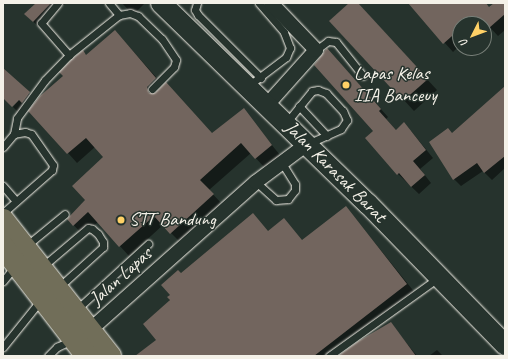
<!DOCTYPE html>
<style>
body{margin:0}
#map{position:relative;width:508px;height:359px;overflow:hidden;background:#26332d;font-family:Caveat,sans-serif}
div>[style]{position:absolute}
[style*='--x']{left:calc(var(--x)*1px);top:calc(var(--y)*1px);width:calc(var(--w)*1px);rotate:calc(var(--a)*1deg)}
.shadow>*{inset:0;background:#0007}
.building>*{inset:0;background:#72655e}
.roads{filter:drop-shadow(0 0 1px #f4f1e8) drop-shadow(0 0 1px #f4f1e8)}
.lane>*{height:7px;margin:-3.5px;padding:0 3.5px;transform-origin:3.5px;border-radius:3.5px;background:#26332d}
.street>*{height:14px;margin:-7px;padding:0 7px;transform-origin:7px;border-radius:7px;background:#26332d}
.secondary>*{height:20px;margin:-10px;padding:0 10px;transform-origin:10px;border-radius:10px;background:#26332d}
.highway>*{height:22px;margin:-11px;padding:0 11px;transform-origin:11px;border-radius:11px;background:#716e59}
.dots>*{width:11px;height:11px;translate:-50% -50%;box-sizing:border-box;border:2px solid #26332d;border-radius:50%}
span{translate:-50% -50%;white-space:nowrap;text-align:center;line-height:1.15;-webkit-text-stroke:3px #26332d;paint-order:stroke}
.poi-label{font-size:19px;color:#f4f1e8}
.left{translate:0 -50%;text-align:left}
.street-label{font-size:19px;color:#f4f1e8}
.frame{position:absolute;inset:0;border:4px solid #f4f1e8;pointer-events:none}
.north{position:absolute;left:452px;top:16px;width:40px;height:40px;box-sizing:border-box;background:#26332d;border:1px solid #787f78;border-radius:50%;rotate:228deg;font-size:11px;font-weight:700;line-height:16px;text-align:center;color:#f4f1e8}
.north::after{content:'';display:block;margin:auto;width:14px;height:18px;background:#ffd166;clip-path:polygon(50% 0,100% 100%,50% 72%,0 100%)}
</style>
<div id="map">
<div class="shadow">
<i style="clip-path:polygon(38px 3px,68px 3px,61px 6px,40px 28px,25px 14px)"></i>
<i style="clip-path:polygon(122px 3px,145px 3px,133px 15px)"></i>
<i style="clip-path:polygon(351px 3px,357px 3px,437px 90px,414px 111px,331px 21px)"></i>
<i style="clip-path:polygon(409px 3px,485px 3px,490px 8px,496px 3px,505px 3px,505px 30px,498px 36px,485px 22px,460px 24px,460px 45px,453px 52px)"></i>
<i style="clip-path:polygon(124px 41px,164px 86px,212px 134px,243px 110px,280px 155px,265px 168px,251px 153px,209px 190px,222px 204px,181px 243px,163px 225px,129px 256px,98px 222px,83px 235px,68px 219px,86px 200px,104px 157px,95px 147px,77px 163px,27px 107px,20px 114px,13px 107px,22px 96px,3px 96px,3px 69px,37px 101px,87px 56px)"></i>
<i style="clip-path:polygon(334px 57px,388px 117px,386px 119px,396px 130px,411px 131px,433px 158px,420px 169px,431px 183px,419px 194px,398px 174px,366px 138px,374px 131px)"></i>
<i style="clip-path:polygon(505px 88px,505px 168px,492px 180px,483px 171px,461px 186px,454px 179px,452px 134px)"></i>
<i style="clip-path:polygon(346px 207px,416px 294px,336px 356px,143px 356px,157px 340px,171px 295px,182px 274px,269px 232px,303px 241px)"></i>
<i style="clip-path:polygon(391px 324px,417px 356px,340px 356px)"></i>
<i style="clip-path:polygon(437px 350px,443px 356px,429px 356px)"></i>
</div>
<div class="building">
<i style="clip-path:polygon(36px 3px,51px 3px,33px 22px,24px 14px)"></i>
<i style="clip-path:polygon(349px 3px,358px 3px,428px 79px,403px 101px,329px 21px)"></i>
<i style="clip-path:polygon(408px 3px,486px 3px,489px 7px,494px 3px,505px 3px,505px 14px,489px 28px,485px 24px,460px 24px,460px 29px,443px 44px)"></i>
<i style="clip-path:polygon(115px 30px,156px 78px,147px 87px,149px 93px,155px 93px,166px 82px,212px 133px,244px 108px,272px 145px,255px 159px,241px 143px,200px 180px,214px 194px,170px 234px,154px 216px,119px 247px,88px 212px,73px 226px,67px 219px,85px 200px,72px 186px,103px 157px,86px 138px,67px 154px,28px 111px,40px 96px,63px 76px,59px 72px,72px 59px,83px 50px,86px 55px)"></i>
<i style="clip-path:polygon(327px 48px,381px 109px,379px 111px,396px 130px,404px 122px,426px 150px,413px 161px,425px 175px,411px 187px,399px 173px,397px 175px,365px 138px,373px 131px,314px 65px)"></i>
<i style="clip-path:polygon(3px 68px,30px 92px,22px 103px,19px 100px,12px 107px,3px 98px)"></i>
<i style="clip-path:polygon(505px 86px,505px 156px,484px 173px,477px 163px,453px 180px,429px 142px,448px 128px,452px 133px)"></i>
<i style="clip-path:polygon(346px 206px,407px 284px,314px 356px,135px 356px,156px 340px,143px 324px,170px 300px,167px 297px,170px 295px,161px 285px,178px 270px,181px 273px,253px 213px,268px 231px,284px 218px,302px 240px)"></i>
<i style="clip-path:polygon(391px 322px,416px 356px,338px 356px,357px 342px)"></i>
</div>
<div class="roads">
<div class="lane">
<i style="--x:58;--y:3;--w:26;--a:130"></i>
<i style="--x:41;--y:23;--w:43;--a:48.8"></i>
<i style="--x:109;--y:3;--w:16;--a:50"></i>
<i style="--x:197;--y:3;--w:7;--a:106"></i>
<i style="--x:195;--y:10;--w:6;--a:59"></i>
<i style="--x:198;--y:15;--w:89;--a:45"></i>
<i style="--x:316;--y:50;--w:15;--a:-37"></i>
<i style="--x:328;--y:41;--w:8;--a:7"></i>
<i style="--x:336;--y:42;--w:43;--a:51.5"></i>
<i style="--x:248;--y:86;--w:48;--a:-37.3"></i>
<i style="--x:286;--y:57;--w:10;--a:-66"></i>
<i style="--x:290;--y:48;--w:17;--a:-111"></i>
<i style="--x:284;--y:32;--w:38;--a:-131"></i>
<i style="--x:299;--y:106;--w:41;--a:47"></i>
<i style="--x:286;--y:123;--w:41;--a:-50.9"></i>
<i style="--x:312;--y:91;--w:6;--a:-9"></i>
<i style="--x:318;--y:90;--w:9;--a:21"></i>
<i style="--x:326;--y:93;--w:25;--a:47"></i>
<i style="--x:343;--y:111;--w:10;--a:66"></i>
<i style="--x:347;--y:120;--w:11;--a:124"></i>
<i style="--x:341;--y:129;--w:35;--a:156"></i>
<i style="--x:3;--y:147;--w:17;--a:-50"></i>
<i style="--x:14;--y:134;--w:16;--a:-79"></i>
<i style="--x:17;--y:118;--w:47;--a:-53.6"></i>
<i style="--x:45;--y:80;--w:35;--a:-46"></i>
<i style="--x:69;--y:55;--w:64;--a:-38.7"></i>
<i style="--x:119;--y:15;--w:11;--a:-10"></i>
<i style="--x:130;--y:13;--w:9;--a:21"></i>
<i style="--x:138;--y:16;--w:33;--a:44"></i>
<i style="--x:162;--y:39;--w:25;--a:56"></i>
<i style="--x:176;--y:60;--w:7;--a:106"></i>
<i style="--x:174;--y:67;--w:31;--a:135"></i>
<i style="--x:256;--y:182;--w:27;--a:42"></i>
<i style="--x:276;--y:200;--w:12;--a:-5"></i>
<i style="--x:288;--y:199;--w:11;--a:-52"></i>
<i style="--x:295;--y:190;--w:6;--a:-90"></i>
<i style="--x:295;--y:184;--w:26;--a:-122"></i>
<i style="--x:3;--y:186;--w:20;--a:49"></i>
<i style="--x:3;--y:213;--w:65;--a:-41.3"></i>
<i style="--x:52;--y:170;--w:5;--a:-79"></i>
<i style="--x:53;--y:165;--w:38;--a:-125"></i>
<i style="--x:31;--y:134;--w:6;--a:-162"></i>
<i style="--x:25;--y:132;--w:11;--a:170"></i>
<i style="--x:26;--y:246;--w:50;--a:-39.4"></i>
<i style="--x:42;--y:267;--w:60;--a:-40.3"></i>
<i style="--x:88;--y:228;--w:4;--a:14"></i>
<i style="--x:92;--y:229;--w:8;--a:40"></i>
<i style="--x:98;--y:234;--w:9;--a:58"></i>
<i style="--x:103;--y:242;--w:5;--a:90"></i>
<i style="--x:103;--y:247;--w:59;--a:137.7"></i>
<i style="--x:3;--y:281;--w:19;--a:-51"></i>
<i style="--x:76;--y:310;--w:98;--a:-42.5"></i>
<i style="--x:3;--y:347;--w:59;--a:-51.2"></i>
<i style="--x:48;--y:356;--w:13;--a:-45"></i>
<i style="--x:57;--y:347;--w:17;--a:-25"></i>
<i style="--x:329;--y:356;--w:134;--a:-35.6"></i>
</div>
<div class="street">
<i style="--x:266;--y:106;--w:75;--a:-48.2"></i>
<i style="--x:316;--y:50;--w:65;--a:-133.8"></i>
<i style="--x:90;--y:330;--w:222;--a:-41.7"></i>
<i style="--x:256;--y:182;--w:64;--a:-36.7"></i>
</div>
<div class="secondary">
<i style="--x:161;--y:3;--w:289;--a:44.2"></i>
<i style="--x:368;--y:204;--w:197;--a:45.8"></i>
</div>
<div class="highway">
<i style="--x:3;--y:220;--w:173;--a:51.8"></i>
<i style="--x:3;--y:247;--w:138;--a:52.4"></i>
</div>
</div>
<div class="dots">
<i style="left:346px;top:85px;background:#ffd166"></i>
<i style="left:121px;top:220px;background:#ffd166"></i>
</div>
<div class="poi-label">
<span class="left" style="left:354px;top:85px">Lapas Kelas<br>IIA Banceuy</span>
<span class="left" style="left:129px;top:220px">STT Bandung</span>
</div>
<div class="street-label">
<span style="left:335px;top:172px;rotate:45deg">Jalan Karasak Barat</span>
<span style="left:121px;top:277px;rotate:-42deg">Jalan Lapas</span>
</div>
<div class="frame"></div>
<div class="north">U</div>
</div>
